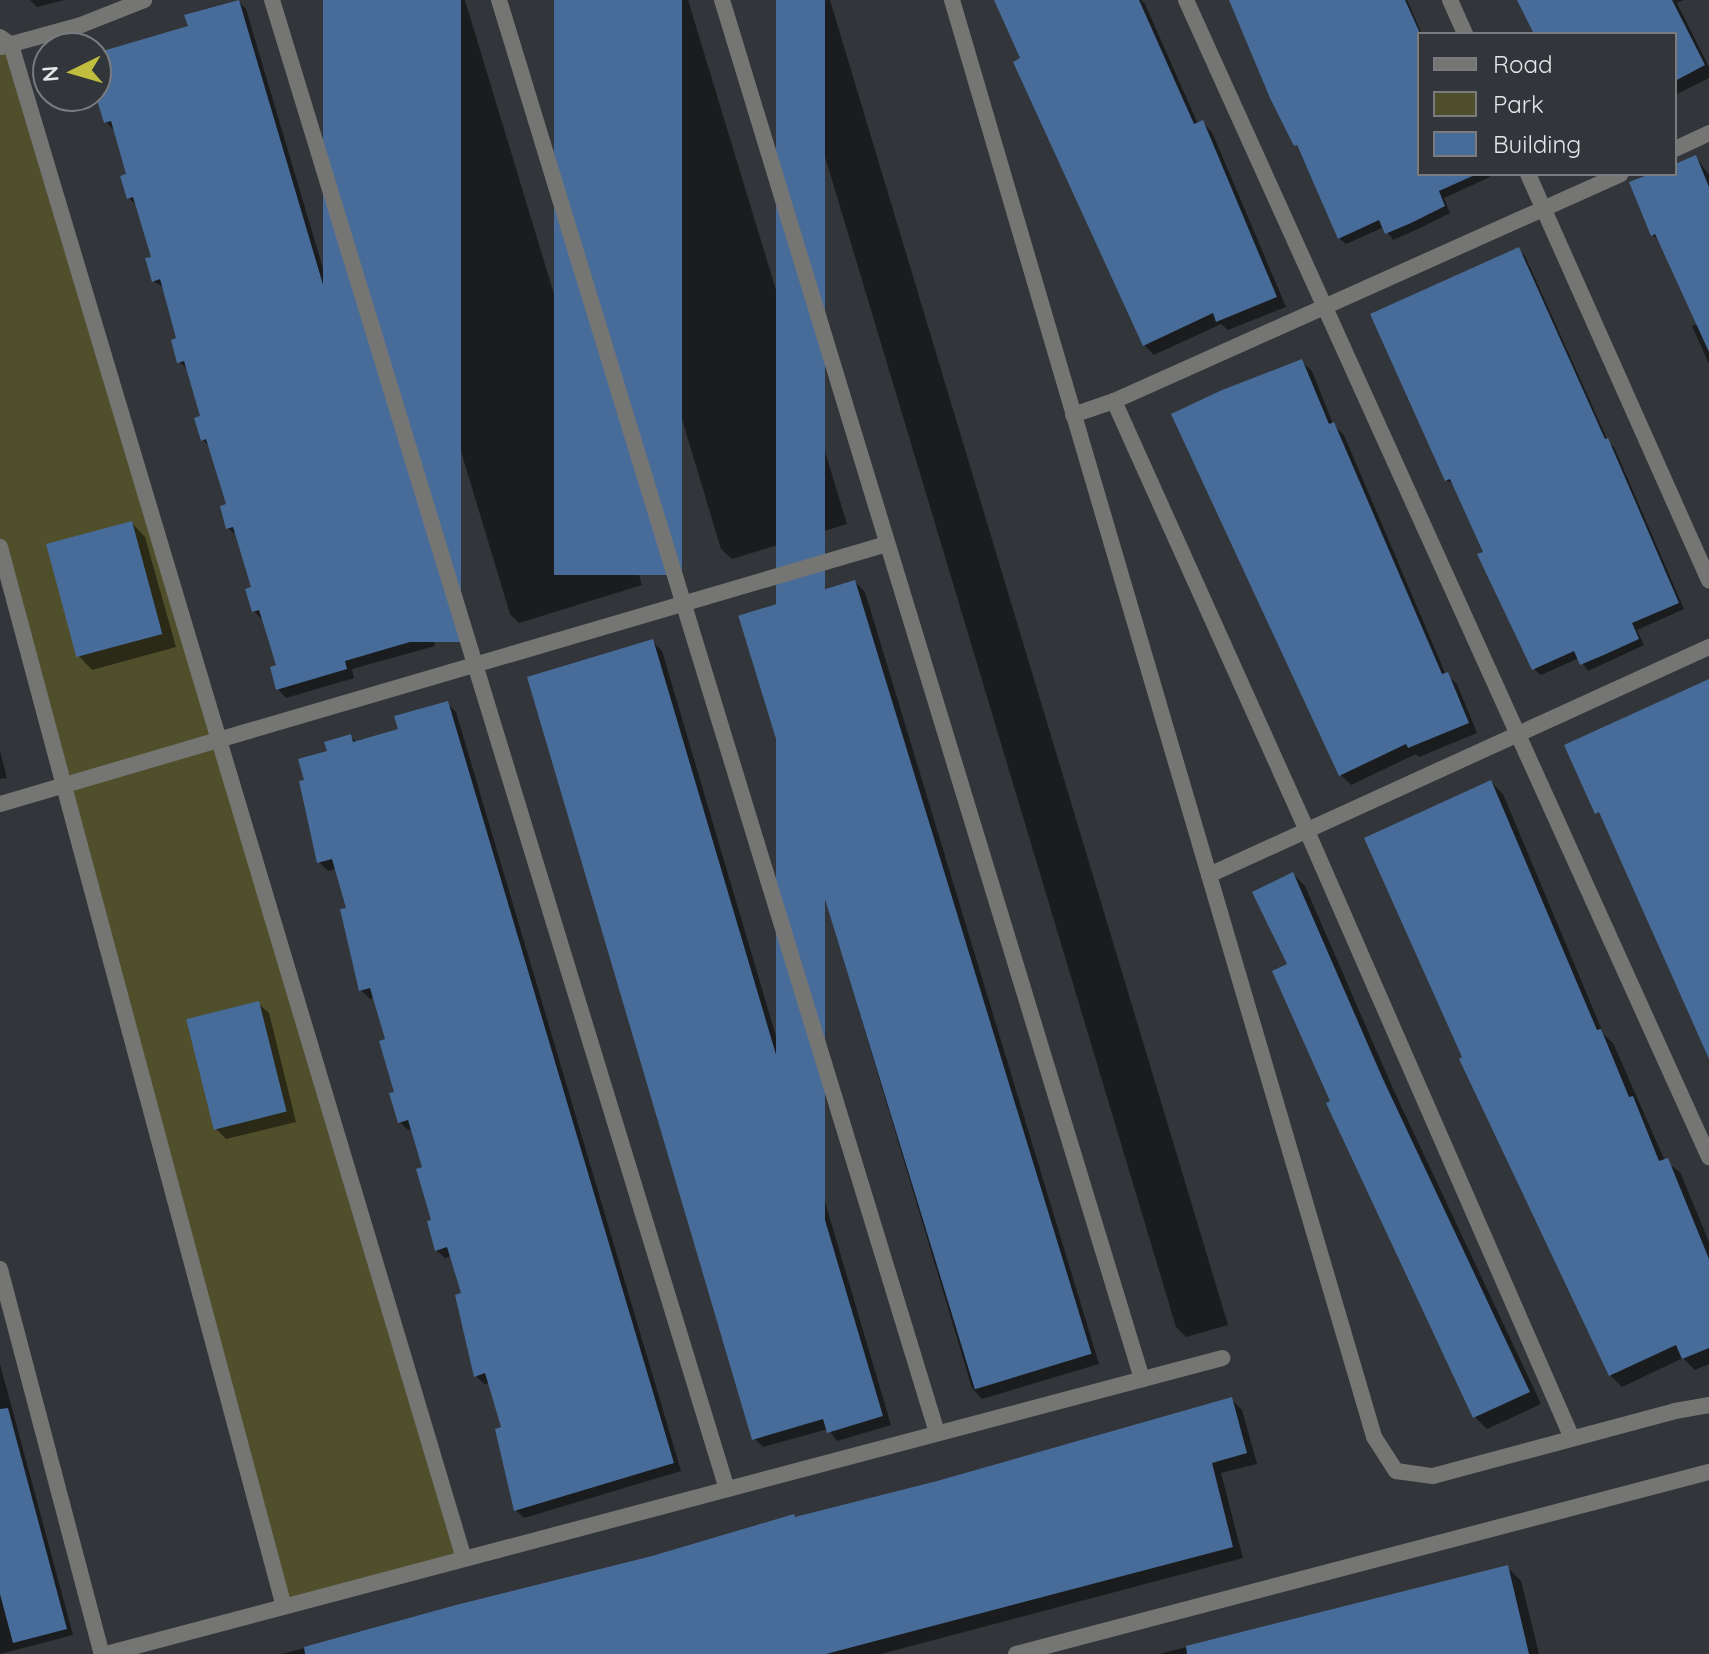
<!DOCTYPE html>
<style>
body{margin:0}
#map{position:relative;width:1709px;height:1654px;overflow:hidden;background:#323539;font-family:Quicksand,sans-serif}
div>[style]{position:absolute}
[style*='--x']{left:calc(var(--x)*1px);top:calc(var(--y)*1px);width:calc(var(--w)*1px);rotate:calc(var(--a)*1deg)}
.green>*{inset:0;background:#504f2c}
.shadow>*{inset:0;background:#0007}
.building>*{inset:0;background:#486c9a;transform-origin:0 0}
.minor>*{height:16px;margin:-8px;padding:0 8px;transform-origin:8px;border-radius:8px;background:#757573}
.tertiary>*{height:16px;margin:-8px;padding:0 8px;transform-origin:8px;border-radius:8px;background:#757573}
span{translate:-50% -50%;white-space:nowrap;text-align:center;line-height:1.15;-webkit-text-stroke:6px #323539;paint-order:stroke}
.legend{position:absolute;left:1417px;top:32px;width:260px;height:144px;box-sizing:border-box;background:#323539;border:2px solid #797b7f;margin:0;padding:10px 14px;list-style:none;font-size:24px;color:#e3e5e8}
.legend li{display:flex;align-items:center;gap:16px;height:40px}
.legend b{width:40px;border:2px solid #797b7f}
.north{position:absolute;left:32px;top:32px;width:80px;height:80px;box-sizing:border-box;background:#323539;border:2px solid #797b7f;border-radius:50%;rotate:265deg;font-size:22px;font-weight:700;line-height:32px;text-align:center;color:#e3e5e8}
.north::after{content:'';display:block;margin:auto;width:28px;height:36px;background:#c1bd3f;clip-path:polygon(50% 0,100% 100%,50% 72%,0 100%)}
</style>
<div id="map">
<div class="green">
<i style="clip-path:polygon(11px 45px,464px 1559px,284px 1607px,0 547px,0 48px)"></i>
</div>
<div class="shadow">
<i style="clip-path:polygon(30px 0,64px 0,37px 7px)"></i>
<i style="clip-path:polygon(325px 0,465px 0,642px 585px,519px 623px,510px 614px)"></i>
<i style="clip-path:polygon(556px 0,688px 0,847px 524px,732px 559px,721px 549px)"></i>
<i style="clip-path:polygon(778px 0,830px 0,1228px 1325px,1186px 1337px,1176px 1327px)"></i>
<i style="clip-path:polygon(996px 0,1141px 0,1145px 4px,1198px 124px,1202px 122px,1212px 132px,1286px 307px,1228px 330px,1221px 324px,1154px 355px,1144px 345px)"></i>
<i style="clip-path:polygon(1230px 0,1407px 0,1422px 34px,1419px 174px,1488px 174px,1490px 177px,1444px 198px,1450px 213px,1418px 229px,1393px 240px,1384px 227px,1346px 244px,1339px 238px)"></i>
<i style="clip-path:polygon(1521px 0,1684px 0,1677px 3px,1709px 67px,1709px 78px,1675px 95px,1675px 34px,1537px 34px)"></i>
<i style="clip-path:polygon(238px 1px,246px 9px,435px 646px,352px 669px,354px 678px,286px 698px,278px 689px,278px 667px,262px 620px,254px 611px,254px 589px,237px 536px,228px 528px,228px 506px,211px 448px,203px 440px,203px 418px,188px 370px,179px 361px,179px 339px,165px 288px,153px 281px,153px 258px,138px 207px,129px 198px,129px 175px,115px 131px,106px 122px,190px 28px)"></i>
<i style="clip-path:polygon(1696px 157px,1709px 175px,1709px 364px,1692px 326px,1698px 324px,1660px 242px,1653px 235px,1655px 174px,1675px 174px,1675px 166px)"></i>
<i style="clip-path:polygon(1519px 250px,1525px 256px,1608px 441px,1614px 447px,1684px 609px,1637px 630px,1644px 645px,1588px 671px,1579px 658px,1541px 675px,1534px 669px,1455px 485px,1446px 480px)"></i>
<i style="clip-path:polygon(1301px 361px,1312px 371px,1333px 424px,1344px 435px,1446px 675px,1457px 684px,1477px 733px,1419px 757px,1416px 754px,1351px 785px,1341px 775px)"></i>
<i style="clip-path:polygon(132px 523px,145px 537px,176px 647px,92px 670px,79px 656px)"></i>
<i style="clip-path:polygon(855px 582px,865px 592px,1099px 1364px,982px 1399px,972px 1388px,741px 617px)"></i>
<i style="clip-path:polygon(653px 642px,662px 651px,891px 1425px,837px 1441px,828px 1429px,763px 1447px,754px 1438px)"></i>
<i style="clip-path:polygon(447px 703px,456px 712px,681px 1471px,524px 1518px,516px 1510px,503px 1428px,490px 1383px,484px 1384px,476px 1376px,463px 1294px,452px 1256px,445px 1258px,436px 1250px,424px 1169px,413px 1129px,408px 1130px,400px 1122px,387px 1041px,375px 997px,370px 999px,361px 990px,348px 909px,336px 869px,328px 871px,319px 862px,307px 782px,330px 752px,350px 736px,357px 743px,400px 731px)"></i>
<i style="clip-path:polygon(0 751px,7px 778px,0 779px)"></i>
<i style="clip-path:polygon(1491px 782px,1503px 794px,1604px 1035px,1613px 1043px,1665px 1161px,1680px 1172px,1709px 1242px,1709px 1364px,1695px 1370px,1683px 1358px,1622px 1387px,1610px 1375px)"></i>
<i style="clip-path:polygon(1293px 874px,1305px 886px,1394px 1091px,1541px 1404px,1487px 1429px,1475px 1417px,1332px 1102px,1290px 965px)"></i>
<i style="clip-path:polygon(258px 1003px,269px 1013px,296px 1122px,226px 1139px,216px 1129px)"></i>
<i style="clip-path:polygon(0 1364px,73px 1635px,0 1654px)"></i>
<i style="clip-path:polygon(1231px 1399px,1242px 1410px,1257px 1464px,1221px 1473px,1243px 1558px,881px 1654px,282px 1654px,938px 1483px)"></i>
<i style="clip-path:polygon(1507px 1567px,1521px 1581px,1539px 1654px,1159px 1654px)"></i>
</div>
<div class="building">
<i style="clip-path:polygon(239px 0,427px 637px,345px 661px,347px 669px,276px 690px,270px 667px,276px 665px,259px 610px,252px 612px,245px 589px,251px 587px,233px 527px,226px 529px,220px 506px,226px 504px,206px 439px,201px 441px,194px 418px,200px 416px,184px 361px,177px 363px,171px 340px,176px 338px,160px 279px,152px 282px,145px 258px,151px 257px,133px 197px,127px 199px,120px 176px,126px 174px,111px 121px,104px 123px,97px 100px,103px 98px,96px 73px,96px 53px,188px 26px,184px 15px)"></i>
<i style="left:323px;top:0;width:138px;height:642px"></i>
<i style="left:554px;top:0;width:128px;height:575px"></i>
<i style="left:776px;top:0;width:49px;height:1386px"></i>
<i style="clip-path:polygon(994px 0,1139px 0,1194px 124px,1203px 120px,1277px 297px,1216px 322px,1213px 313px,1143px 346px,1013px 62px,1020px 58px)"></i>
<i style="clip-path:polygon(1229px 0,1405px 0,1419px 31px,1419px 174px,1477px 174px,1439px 191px,1445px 206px,1411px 223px,1385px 234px,1379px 220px,1338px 239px,1297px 145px,1294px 146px,1270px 98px)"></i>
<i style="clip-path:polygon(1517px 0,1672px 0,1705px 65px,1675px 81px,1675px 34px,1534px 34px)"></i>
<i style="clip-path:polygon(1696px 155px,1709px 187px,1709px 352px,1655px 234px,1651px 236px,1629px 182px,1650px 174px,1675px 174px,1675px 164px)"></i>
<i style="clip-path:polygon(1519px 247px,1605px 439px,1608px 438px,1679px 603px,1632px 623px,1639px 639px,1606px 654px,1580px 665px,1574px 651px,1532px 670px,1477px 554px,1483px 552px,1450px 479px,1445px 481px,1370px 314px)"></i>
<i style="clip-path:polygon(1302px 359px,1329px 424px,1334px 422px,1442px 674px,1448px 672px,1469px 723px,1408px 748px,1406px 744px,1339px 776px,1171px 414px,1222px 390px)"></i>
<i style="left:132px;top:521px;width:117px;height:89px;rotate:75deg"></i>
<i style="left:855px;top:580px;width:809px;height:122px;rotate:73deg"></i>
<i style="clip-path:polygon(653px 639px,883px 1416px,827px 1433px,823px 1419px,752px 1440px,527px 677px)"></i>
<i style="clip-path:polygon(1709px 679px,1709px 1059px,1599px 812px,1595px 814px,1564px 745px)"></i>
<i style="clip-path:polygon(448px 701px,674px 1463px,514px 1511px,495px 1429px,501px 1427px,485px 1373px,474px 1377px,455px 1295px,461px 1293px,447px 1247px,435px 1251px,427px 1221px,431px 1220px,416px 1169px,422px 1167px,408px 1120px,398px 1123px,389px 1093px,394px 1092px,379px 1041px,385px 1039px,370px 988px,359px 991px,340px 909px,346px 908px,332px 859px,317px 863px,299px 781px,304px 780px,298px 759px,327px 751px,324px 742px,351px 734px,353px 742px,398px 729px,394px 716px)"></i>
<i style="clip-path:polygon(1491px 780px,1597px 1030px,1601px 1029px,1629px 1097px,1633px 1096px,1659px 1161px,1668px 1158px,1709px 1259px,1709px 1348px,1682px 1359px,1676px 1345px,1609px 1376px,1459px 1059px,1462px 1057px,1364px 838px)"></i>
<i style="clip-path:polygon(1293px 872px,1382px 1077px,1530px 1392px,1473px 1418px,1326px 1103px,1330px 1101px,1272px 971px,1287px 964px,1252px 892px)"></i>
<i style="left:259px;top:1001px;width:114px;height:75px;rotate:76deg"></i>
<i style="clip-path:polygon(1232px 1397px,1247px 1453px,1212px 1463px,1233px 1547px,826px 1654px,305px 1654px,304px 1647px,456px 1605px,652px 1556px,794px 1514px,795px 1517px,937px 1481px)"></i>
<i style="clip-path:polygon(8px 1408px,67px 1629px,13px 1643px,0 1594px,0 1409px)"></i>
<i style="clip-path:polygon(1508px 1565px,1529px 1654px,1187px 1654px,1186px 1646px)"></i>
</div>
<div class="minor">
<i style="--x:272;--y:0;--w:1557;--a:73.01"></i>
<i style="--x:499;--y:0;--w:1498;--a:73"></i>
<i style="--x:722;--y:0;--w:1442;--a:73.06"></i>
<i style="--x:952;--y:0;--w:1498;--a:73.63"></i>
<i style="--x:1374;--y:1437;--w:40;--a:57.1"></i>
<i style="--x:1396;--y:1471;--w:37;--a:8"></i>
<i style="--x:1433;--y:1476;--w:251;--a:-15"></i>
<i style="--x:1675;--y:1411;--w:35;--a:-10"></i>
<i style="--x:1186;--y:0;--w:1270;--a:65.68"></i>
<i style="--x:1450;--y:0;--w:37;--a:66"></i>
<i style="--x:0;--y:37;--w:14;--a:36"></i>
<i style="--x:11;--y:45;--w:1580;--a:73.34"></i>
<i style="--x:1;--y:47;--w:83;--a:-15.4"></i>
<i style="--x:81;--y:25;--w:68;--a:-21.6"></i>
<i style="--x:1675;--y:149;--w:38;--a:-25"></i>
<i style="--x:1528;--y:174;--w:445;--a:66"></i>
<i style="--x:1114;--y:401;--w:555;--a:-24.12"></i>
<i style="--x:1073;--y:415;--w:43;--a:-18.9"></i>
<i style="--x:1114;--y:401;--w:471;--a:65.8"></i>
<i style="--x:1307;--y:831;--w:662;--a:66.42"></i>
<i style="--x:0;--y:547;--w:1097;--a:75"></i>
<i style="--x:0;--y:804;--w:924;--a:-16.34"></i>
<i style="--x:1209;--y:875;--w:550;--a:-24.51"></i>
<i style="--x:0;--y:1269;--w:398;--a:75.2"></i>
<i style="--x:106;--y:1654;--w:1155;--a:-14.85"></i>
</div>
<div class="tertiary">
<i style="--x:1016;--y:1654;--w:717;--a:-14.72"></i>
</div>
<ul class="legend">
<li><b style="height:10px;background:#757573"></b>Road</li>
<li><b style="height:22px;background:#504f2c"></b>Park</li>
<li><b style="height:22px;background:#486c9a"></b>Building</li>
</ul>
<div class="north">N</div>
</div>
